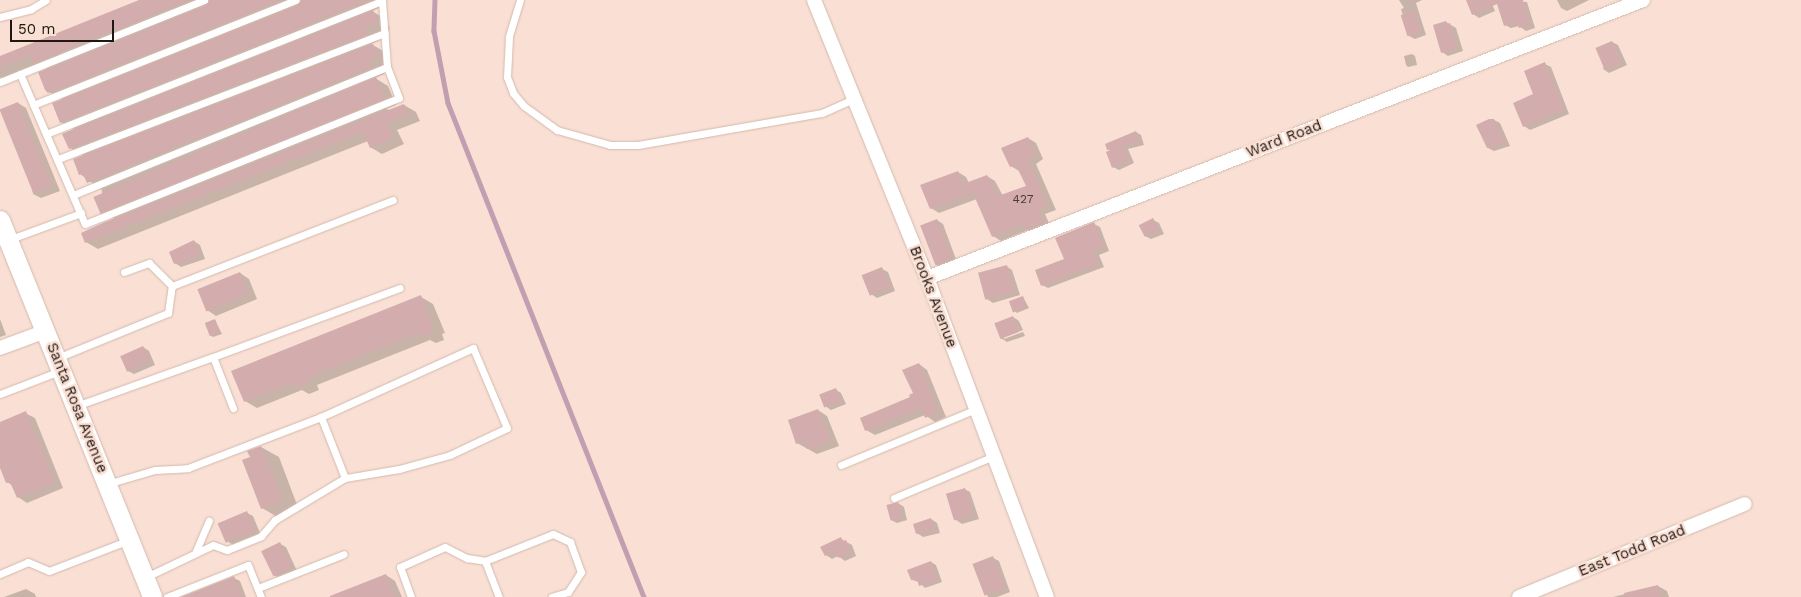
<!DOCTYPE html>
<style>
body{margin:0}
#map{position:relative;width:1801px;height:597px;overflow:hidden;background:#fae0d4;font-family:"Work Sans",sans-serif}
div>[style]{position:absolute}
[style*='--x']{left:calc(var(--x)*1px);top:calc(var(--y)*1px);width:calc(var(--w)*1px);rotate:calc(var(--a)*1deg)}
.shadow>*{inset:0;background:#0003}
.stream>*{height:4.5px;margin:-2.25px;padding:0 2.25px;transform-origin:2.25px;border-radius:2.25px;background:#c29fb0}
.building>*{inset:0;background:#d3acad;transform-origin:0 0}
.roads{filter:drop-shadow(0 0 1px #d2b9ad) drop-shadow(0 0 1px #d2b9ad)}
.lane>*{height:7px;margin:-3.5px;padding:0 3.5px;transform-origin:3.5px;border-radius:3.5px;background:#fff}
.street>*{height:14px;margin:-7px;padding:0 7px;transform-origin:7px;border-radius:7px;background:#fff}
.secondary>*{height:19px;margin:-9.5px;padding:0 9.5px;transform-origin:9.5px;border-radius:9.5px;background:#fff}
span{translate:-50% -50%;white-space:nowrap;text-align:center;line-height:1.15;-webkit-text-stroke:5px #fae0d4;paint-order:stroke}
.number-label{font-size:12px;color:#4d3c3a}
.number-label span{-webkit-text-stroke-width:0}
.street-label{font-size:15px;color:#201713}
.scale{position:absolute;left:10px;top:20px;width:104px;height:22px;box-sizing:border-box;border:2px solid #201713;border-top:0;padding-left:6px;font-size:15px;line-height:18px;white-space:nowrap;color:#201713;-webkit-text-stroke:4px #fae0d4;paint-order:stroke}
</style>
<div id="map">
<div class="shadow">
<i style="clip-path:polygon(143px 0,382px 0,381px 7px,372px 11px,385px 19px,390px 29px,378px 34px,380px 40px,371px 44px,385px 52px,389px 64px,381px 67px,384px 74px,375px 78px,388px 86px,396px 105px,386px 109px,390px 110px,404px 105px,416px 112px,420px 121px,397px 130px,404px 144px,382px 154px,370px 147px,368px 141px,98px 249px,86px 242px,116px 220px,101px 211px,102px 190px,80px 174px,84px 156px,70px 148px,75px 130px,61px 122px,63px 100px,49px 92px,49px 70px,39px 64px,2px 79px,0 77px,0 57px)"></i>
<i style="clip-path:polygon(1399px 0,1422px 0,1416px 3px,1426px 35px,1415px 39px,1409px 36px,1401px 9px,1404px 8px)"></i>
<i style="clip-path:polygon(1469px 0,1490px 0,1495px 11px,1479px 18px,1473px 14px)"></i>
<i style="clip-path:polygon(1509px 0,1527px 2px,1535px 28px,1526px 31px,1519px 26px,1511px 28px,1505px 25px)"></i>
<i style="clip-path:polygon(1557px 0,1589px 0,1567px 11px,1561px 8px)"></i>
<i style="clip-path:polygon(1446px 22px,1456px 28px,1463px 51px,1448px 56px,1442px 52px)"></i>
<i style="clip-path:polygon(1612px 42px,1618px 45px,1627px 65px,1609px 73px,1603px 69px)"></i>
<i style="clip-path:polygon(1412px 54px,1415px 56px,1417px 65px,1408px 67px,1406px 65px,1404px 56px)"></i>
<i style="clip-path:polygon(1545px 64px,1551px 67px,1569px 114px,1530px 130px,1524px 126px)"></i>
<i style="clip-path:polygon(18px 103px,26px 108px,60px 191px,41px 198px,33px 194px)"></i>
<i style="clip-path:polygon(1494px 120px,1500px 123px,1510px 146px,1494px 151px,1488px 148px)"></i>
<i style="clip-path:polygon(1136px 132px,1141px 135px,1144px 145px,1128px 149px,1134px 163px,1119px 170px,1113px 167px,1111px 151px,1108px 149px)"></i>
<i style="clip-path:polygon(1028px 138px,1036px 143px,1043px 159px,1036px 164px,1056px 210px,1045px 214px,1051px 228px,1035px 234px,1028px 230px,1001px 241px,993px 236px,977px 199px,939px 213px,931px 208px,958px 172px,966px 177px,969px 183px,987px 176px,995px 181px,1003px 196px,1027px 186px,1019px 171px,1011px 166px)"></i>
<i style="clip-path:polygon(937px 220px,943px 224px,957px 262px,941px 268px,935px 264px)"></i>
<i style="clip-path:polygon(1153px 220px,1159px 223px,1164px 234px,1151px 239px,1145px 236px)"></i>
<i style="clip-path:polygon(1094px 224px,1100px 227px,1109px 251px,1099px 255px,1104px 267px,1048px 288px,1042px 285px)"></i>
<i style="clip-path:polygon(194px 241px,200px 245px,205px 259px,181px 267px,175px 263px)"></i>
<i style="clip-path:polygon(1006px 266px,1012px 270px,1020px 295px,993px 303px,987px 299px)"></i>
<i style="clip-path:polygon(882px 269px,888px 272px,895px 291px,877px 298px,871px 294px)"></i>
<i style="clip-path:polygon(240px 273px,249px 279px,257px 299px,216px 316px,207px 310px)"></i>
<i style="clip-path:polygon(421px 297px,433px 304px,445px 333px,442px 334px,444px 340px,436px 343px,430px 340px,317px 385px,319px 390px,309px 394px,302px 390px,257px 408px,245px 401px)"></i>
<i style="clip-path:polygon(1023px 297px,1029px 308px,1017px 313px,1015px 311px)"></i>
<i style="clip-path:polygon(1013px 317px,1019px 321px,1023px 330px,1004px 337px,1004px 339px,1023px 332px,1025px 336px,1007px 342px,1001px 338px)"></i>
<i style="clip-path:polygon(0 319px,6px 335px,0 337px)"></i>
<i style="clip-path:polygon(215px 320px,222px 334px,213px 337px,210px 335px)"></i>
<i style="clip-path:polygon(143px 347px,149px 351px,155px 365px,134px 374px,128px 371px)"></i>
<i style="clip-path:polygon(919px 364px,927px 370px,946px 417px,935px 422px,925px 415px,875px 435px,866px 430px,912px 398px,915px 394px)"></i>
<i style="clip-path:polygon(836px 390px,841px 393px,846px 404px,831px 410px,825px 406px)"></i>
<i style="clip-path:polygon(818px 410px,827px 416px,839px 446px,817px 454px,797px 443px)"></i>
<i style="clip-path:polygon(25px 413px,35px 418px,63px 488px,27px 503px,18px 497px,13px 486px,7px 482px,0 465px,0 423px)"></i>
<i style="clip-path:polygon(261px 447px,279px 457px,299px 510px,279px 518px,262px 508px,251px 458px)"></i>
<i style="clip-path:polygon(964px 489px,970px 492px,979px 519px,962px 524px,956px 520px)"></i>
<i style="clip-path:polygon(898px 503px,904px 507px,907px 520px,897px 523px,891px 520px)"></i>
<i style="clip-path:polygon(247px 513px,253px 516px,260px 533px,233px 545px,227px 541px,220px 525px)"></i>
<i style="clip-path:polygon(931px 519px,937px 523px,940px 533px,923px 537px,917px 533px)"></i>
<i style="clip-path:polygon(841px 539px,852px 545px,856px 556px,845px 561px,838px 556px,832px 559px,826px 555px)"></i>
<i style="clip-path:polygon(280px 544px,286px 547px,297px 571px,280px 579px,274px 575px)"></i>
<i style="clip-path:polygon(993px 558px,999px 561px,1010px 592px,997px 597px,988px 597px,974px 565px)"></i>
<i style="clip-path:polygon(931px 562px,936px 565px,942px 582px,925px 588px,919px 582px,912px 580px)"></i>
<i style="clip-path:polygon(386px 575px,395px 581px,402px 597px,332px 597px)"></i>
<i style="clip-path:polygon(234px 578px,240px 581px,246px 597px,189px 597px)"></i>
<i style="clip-path:polygon(1658px 586px,1667px 591px,1669px 597px,1613px 597px)"></i>
<i style="clip-path:polygon(26px 589px,35px 594px,36px 597px,4px 597px)"></i>
</div>
<div class="stream">
<i style="--x:435;--y:0;--w:31;--a:92"></i>
<i style="--x:434;--y:31;--w:73;--a:79"></i>
<i style="--x:448;--y:103;--w:531;--a:68.36"></i>
</div>
<div class="building">
<i style="clip-path:polygon(139px 0,190px 0,34px 63px,31px 55px,0 68px,0 56px)"></i>
<i style="clip-path:polygon(209px 0,282px 0,48px 93px,45px 90px,38px 72px,206px 5px)"></i>
<i style="clip-path:polygon(301px 0,369px 0,60px 123px,52px 103px,298px 5px)"></i>
<i style="clip-path:polygon(1466px 0,1523px 0,1530px 25px,1519px 28px,1516px 22px,1504px 26px,1497px 4px,1472px 15px)"></i>
<i style="clip-path:polygon(373px 10px,378px 22px,366px 27px,369px 34px,69px 149px,68px 147px,62px 134px,64px 133px)"></i>
<i style="left:1414px;top:11px;width:22px;height:14px;rotate:72deg"></i>
<i style="clip-path:polygon(1446px 21px,1447px 24px,1450px 23px,1457px 48px,1441px 53px,1433px 25px)"></i>
<i style="left:1612px;top:41px;width:23px;height:18px;rotate:67deg"></i>
<i style="clip-path:polygon(373px 44px,378px 57px,369px 60px,372px 67px,87px 183px,83px 174px,79px 175px,73px 159px)"></i>
<i style="clip-path:polygon(1545px 62px,1564px 110px,1523px 127px,1513px 103px,1533px 94px,1524px 71px)"></i>
<i style="left:376px;top:77px;width:23px;height:307px;rotate:67deg"></i>
<i style="left:18px;top:102px;width:91px;height:20px;rotate:68deg"></i>
<i style="clip-path:polygon(404px 104px,408px 114px,386px 123px,393px 138px,370px 148px,363px 132px,85px 243px,81px 233px,105px 222px)"></i>
<i style="clip-path:polygon(1489px 119px,1494px 119px,1505px 143px,1487px 148px,1476px 125px)"></i>
<i style="clip-path:polygon(1136px 131px,1139px 142px,1123px 146px,1129px 160px,1112px 168px,1106px 152px,1114px 148px,1107px 150px,1105px 144px)"></i>
<i style="clip-path:polygon(1028px 137px,1035px 154px,1028px 159px,1048px 206px,1038px 210px,1043px 223px,1026px 230px,1024px 224px,992px 237px,973px 193px,930px 209px,920px 185px,958px 171px,963px 184px,987px 175px,998px 196px,1026px 186px,1016px 165px,1010px 167px,1001px 148px)"></i>
<i style="left:1153px;top:218px;width:13px;height:16px;rotate:63deg"></i>
<i style="left:937px;top:219px;width:42px;height:18px;rotate:69deg"></i>
<i style="clip-path:polygon(1094px 222px,1104px 247px,1093px 251px,1098px 264px,1041px 286px,1035px 270px,1064px 259px,1055px 238px)"></i>
<i style="clip-path:polygon(194px 240px,200px 256px,174px 264px,169px 252px)"></i>
<i style="left:1007px;top:265px;width:28px;height:30px;rotate:75deg"></i>
<i style="left:882px;top:267px;width:22px;height:22px;rotate:68deg"></i>
<i style="left:240px;top:272px;width:24px;height:46px;rotate:68deg"></i>
<i style="clip-path:polygon(421px 295px,433px 326px,431px 327px,433px 333px,422px 337px,420px 332px,306px 378px,308px 383px,296px 388px,293px 382px,244px 402px,231px 371px)"></i>
<i style="left:1023px;top:296px;width:12px;height:15px;rotate:70deg"></i>
<i style="left:1013px;top:316px;width:17px;height:20px;rotate:69deg"></i>
<i style="left:215px;top:319px;width:14px;height:11px;rotate:69deg"></i>
<i style="left:143px;top:346px;width:17px;height:25px;rotate:66deg"></i>
<i style="clip-path:polygon(919px 363px,938px 412px,925px 418px,921px 408px,865px 431px,860px 418px,910px 397px,909px 395px,913px 393px,902px 370px)"></i>
<i style="left:836px;top:388px;width:14px;height:18px;rotate:69deg"></i>
<i style="clip-path:polygon(818px 409px,830px 441px,807px 449px,804px 441px,796px 444px,788px 420px)"></i>
<i style="clip-path:polygon(26px 411px,55px 483px,17px 498px,10px 482px,6px 483px,0 468px,0 422px)"></i>
<i style="clip-path:polygon(261px 446px,283px 500px,261px 509px,242px 460px,250px 457px,247px 451px)"></i>
<i style="left:965px;top:488px;width:28px;height:20px;rotate:73deg"></i>
<i style="left:898px;top:502px;width:16px;height:12px;rotate:75deg"></i>
<i style="left:247px;top:511px;width:21px;height:32px;rotate:67deg"></i>
<i style="clip-path:polygon(931px 518px,935px 530px,916px 534px,913px 524px)"></i>
<i style="clip-path:polygon(841px 537px,843px 541px,846px 540px,851px 552px,838px 558px,835px 552px,825px 556px,820px 547px)"></i>
<i style="left:280px;top:542px;width:28px;height:21px;rotate:64deg"></i>
<i style="left:993px;top:556px;width:34px;height:22px;rotate:69deg"></i>
<i style="clip-path:polygon(931px 561px,938px 580px,919px 586px,917px 579px,911px 580px,907px 570px)"></i>
<i style="clip-path:polygon(386px 574px,395px 597px,330px 597px,330px 596px)"></i>
<i style="clip-path:polygon(234px 576px,242px 597px,181px 597px)"></i>
<i style="clip-path:polygon(1658px 585px,1661px 597px,1625px 597px,1624px 593px)"></i>
</div>
<div class="roads">
<div class="lane">
<i style="--x:520;--y:0;--w:39;--a:107"></i>
<i style="--x:509;--y:37;--w:40;--a:92.9"></i>
<i style="--x:507;--y:77;--w:17;--a:69"></i>
<i style="--x:513;--y:93;--w:17;--a:50"></i>
<i style="--x:524;--y:106;--w:41;--a:36"></i>
<i style="--x:557;--y:130;--w:55;--a:15.8"></i>
<i style="--x:610;--y:145;--w:28;--a:0"></i>
<i style="--x:638;--y:145;--w:187;--a:-9.9"></i>
<i style="--x:822;--y:113;--w:35;--a:-24"></i>
<i style="--x:0;--y:17;--w:32;--a:-14"></i>
<i style="--x:31;--y:9;--w:17;--a:-31"></i>
<i style="--x:20;--y:74;--w:163;--a:66.6"></i>
<i style="--x:85;--y:224;--w:338;--a:-21.9"></i>
<i style="--x:399;--y:98;--w:33;--a:-111"></i>
<i style="--x:387;--y:67;--w:67;--a:-94.3"></i>
<i style="--x:0;--y:82;--w:220;--a:-21.9"></i>
<i style="--x:33;--y:105;--w:283;--a:-21.8"></i>
<i style="--x:46;--y:134;--w:361;--a:-21.6"></i>
<i style="--x:58;--y:159;--w:350;--a:-21.1"></i>
<i style="--x:73;--y:195;--w:339;--a:-22.2"></i>
<i style="--x:8;--y:240;--w:78;--a:-20.3"></i>
<i style="--x:124;--y:272;--w:27;--a:-20"></i>
<i style="--x:149;--y:263;--w:33;--a:45"></i>
<i style="--x:213;--y:357;--w:199;--a:-20.3"></i>
<i style="--x:57;--y:358;--w:120;--a:-22.1"></i>
<i style="--x:168;--y:313;--w:27;--a:-82"></i>
<i style="--x:172;--y:286;--w:237;--a:-21.3"></i>
<i style="--x:0;--y:394;--w:64;--a:-21"></i>
<i style="--x:76;--y:406;--w:145;--a:-19.7"></i>
<i style="--x:213;--y:357;--w:55;--a:68.6"></i>
<i style="--x:841;--y:465;--w:146;--a:-22.5"></i>
<i style="--x:107;--y:484;--w:50;--a:-16.3"></i>
<i style="--x:155;--y:470;--w:33;--a:-3"></i>
<i style="--x:188;--y:468;--w:142;--a:-21"></i>
<i style="--x:321;--y:417;--w:167;--a:-24.4"></i>
<i style="--x:473;--y:348;--w:87;--a:67"></i>
<i style="--x:507;--y:428;--w:63;--a:154.7"></i>
<i style="--x:450;--y:455;--w:53;--a:164.6"></i>
<i style="--x:399;--y:469;--w:55;--a:170.5"></i>
<i style="--x:345;--y:478;--w:66;--a:-111.5"></i>
<i style="--x:894;--y:498;--w:108;--a:-22.8"></i>
<i style="--x:196;--y:551;--w:33;--a:-67"></i>
<i style="--x:485;--y:561;--w:39;--a:69"></i>
<i style="--x:0;--y:574;--w:30;--a:-23"></i>
<i style="--x:28;--y:562;--w:23;--a:23"></i>
<i style="--x:49;--y:571;--w:86;--a:-21.2"></i>
<i style="--x:146;--y:577;--w:74;--a:-25.5"></i>
<i style="--x:213;--y:545;--w:15;--a:20"></i>
<i style="--x:227;--y:550;--w:37;--a:-22"></i>
<i style="--x:261;--y:536;--w:21;--a:-49"></i>
<i style="--x:275;--y:520;--w:82;--a:-31"></i>
<i style="--x:258;--y:588;--w:92;--a:-21.6"></i>
<i style="--x:167;--y:597;--w:87;--a:-21.6"></i>
<i style="--x:248;--y:565;--w:35;--a:68"></i>
<i style="--x:411;--y:597;--w:32;--a:-110"></i>
<i style="--x:400;--y:567;--w:49;--a:-24"></i>
<i style="--x:445;--y:547;--w:25;--a:27"></i>
<i style="--x:467;--y:558;--w:18;--a:9"></i>
<i style="--x:485;--y:561;--w:73;--a:-21.7"></i>
<i style="--x:553;--y:534;--w:19;--a:25"></i>
<i style="--x:570;--y:542;--w:32;--a:70"></i>
<i style="--x:581;--y:572;--w:24;--a:123"></i>
<i style="--x:568;--y:592;--w:17;--a:163"></i>
</div>
<div class="street">
<i style="--x:814;--y:0;--w:300;--a:67.9"></i>
<i style="--x:927;--y:278;--w:341;--a:69.4"></i>
<i style="--x:927;--y:278;--w:768;--a:-21.22"></i>
<i style="--x:0;--y:348;--w:49;--a:-20.3"></i>
<i style="--x:1519;--y:597;--w:244;--a:-22.4"></i>
</div>
<div class="secondary">
<i style="--x:0;--y:220;--w:406;--a:68"></i>
</div>
</div>
<div class="number-label">
<span style="left:1023px;top:200px">427</span>
</div>
<div class="street-label">
<span style="left:1284px;top:139px;rotate:-21deg">Ward Road</span>
<span style="left:933px;top:297px;rotate:69deg">Brooks Avenue</span>
<span style="left:77px;top:408px;rotate:68deg">Santa Rosa Avenue</span>
<span style="left:1632px;top:551px;rotate:-22deg">East Todd Road</span>
</div>
<div class="scale">50 m</div>
</div>
